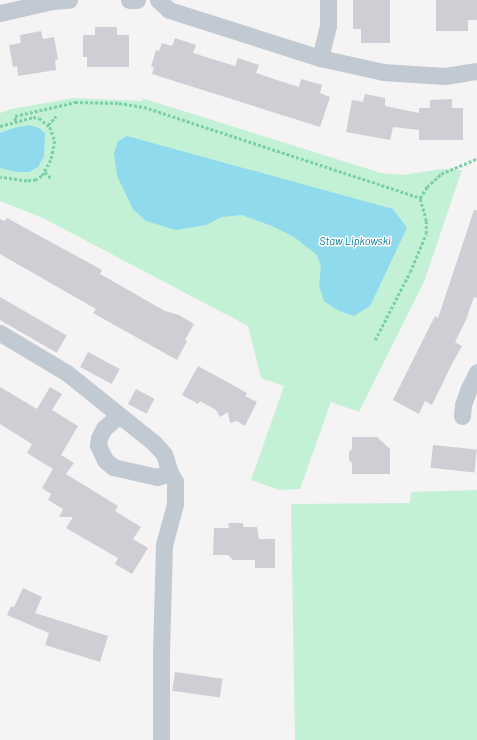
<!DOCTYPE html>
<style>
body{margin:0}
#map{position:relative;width:477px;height:740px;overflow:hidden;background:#f5f3f3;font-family:Barlow,sans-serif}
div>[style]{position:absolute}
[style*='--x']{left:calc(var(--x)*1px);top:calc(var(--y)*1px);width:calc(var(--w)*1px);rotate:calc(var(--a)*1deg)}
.green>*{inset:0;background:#c3f1d5}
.water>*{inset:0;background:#90daee}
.building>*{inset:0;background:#cdcfd5;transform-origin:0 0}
.path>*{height:2.5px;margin-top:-1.25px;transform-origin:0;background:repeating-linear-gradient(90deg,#7ad0a6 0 3px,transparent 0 5px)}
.street>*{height:17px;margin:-8.5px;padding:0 8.5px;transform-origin:8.5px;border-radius:8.5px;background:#c1cad2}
span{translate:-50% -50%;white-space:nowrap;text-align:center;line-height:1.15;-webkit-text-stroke:3px #fff;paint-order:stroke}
.water-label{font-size:11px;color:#0c7c9b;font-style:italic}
</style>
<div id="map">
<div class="green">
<i style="clip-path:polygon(74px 98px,142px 101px,142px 98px,381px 173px,403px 175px,442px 169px,462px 170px,424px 282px,359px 412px,331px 402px,300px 489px,279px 490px,251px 480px,284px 386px,261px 378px,248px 326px,43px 218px,0 201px,0 113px,11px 109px)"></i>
<i style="clip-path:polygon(477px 490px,477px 740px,295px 740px,291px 504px,410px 503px,411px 492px)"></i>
</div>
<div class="water">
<i style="clip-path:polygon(29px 125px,39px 128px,45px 133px,44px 156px,38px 167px,29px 172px,17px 172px,0 168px,0 133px,14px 128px)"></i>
<i style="clip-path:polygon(127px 136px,393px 209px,407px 228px,370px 306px,354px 316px,339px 311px,324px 301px,319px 286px,321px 266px,317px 255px,294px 237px,272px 226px,242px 215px,222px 217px,206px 225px,176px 230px,146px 221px,133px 209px,117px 176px,114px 153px,118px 141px)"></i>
</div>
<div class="building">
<i style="clip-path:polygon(353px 0,390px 0,390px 43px,361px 43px,361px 29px,353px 29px)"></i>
<i style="clip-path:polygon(436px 0,477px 0,477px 20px,468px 20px,468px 31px,436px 31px)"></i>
<i style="clip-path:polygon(95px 27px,117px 27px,117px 35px,129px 35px,129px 67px,87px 67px,87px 57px,83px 57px,83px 35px,95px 35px)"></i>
<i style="clip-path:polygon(41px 31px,43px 39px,54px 37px,58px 59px,55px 60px,56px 70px,18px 76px,17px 66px,13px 67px,9px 45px,21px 43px,20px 35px)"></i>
<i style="clip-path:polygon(175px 38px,196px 45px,193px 53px,235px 66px,238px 58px,259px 65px,256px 73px,280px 81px,299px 87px,301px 79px,322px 85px,320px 93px,330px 97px,320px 127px,152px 74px,154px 67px,151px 67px,156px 50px,159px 51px,162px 43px,172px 46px)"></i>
<i style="clip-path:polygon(365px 94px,385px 98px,385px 106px,419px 113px,419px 108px,430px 108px,430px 100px,452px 99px,452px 108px,463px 108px,463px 140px,419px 140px,419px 130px,393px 127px,390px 140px,346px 132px,352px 100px,363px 102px)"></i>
<i style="clip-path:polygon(474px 210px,477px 210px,477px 298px,474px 297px,466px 320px,455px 342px,462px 346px,452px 364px,432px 405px,425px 401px,419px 414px,393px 400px,435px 316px,438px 318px)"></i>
<i style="clip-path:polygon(7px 218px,102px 270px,100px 274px,165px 311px,179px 315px,194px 324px,185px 340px,187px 341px,177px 360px,93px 313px,96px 309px,0 254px,0 219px,5px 221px)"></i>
<i style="left:0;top:297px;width:77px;height:20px;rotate:30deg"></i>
<i style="left:88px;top:352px;width:36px;height:17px;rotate:28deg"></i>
<i style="clip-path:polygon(198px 366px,247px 393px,245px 396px,257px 402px,245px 426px,237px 421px,230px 423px,228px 412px,220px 417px,216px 410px,200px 401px,198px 404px,182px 395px)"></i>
<i style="clip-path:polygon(0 387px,37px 409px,50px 387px,62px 394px,52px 410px,78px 426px,61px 455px,74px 463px,66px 474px,118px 506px,115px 511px,141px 527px,133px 539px,148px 548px,132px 574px,115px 564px,118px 558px,66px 528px,73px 517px,59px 517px,63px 509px,48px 500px,51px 494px,42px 488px,53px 469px,27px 453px,32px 444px,0 424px)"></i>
<i style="left:136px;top:389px;width:21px;height:17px;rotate:28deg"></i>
<i style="clip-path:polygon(352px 437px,377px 437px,390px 449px,390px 474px,352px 474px,352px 463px,349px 460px,349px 452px,352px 449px)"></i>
<i style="left:433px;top:445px;width:44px;height:23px;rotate:6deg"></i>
<i style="clip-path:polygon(228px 523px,243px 523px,243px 527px,257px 527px,259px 539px,275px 539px,275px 568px,255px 568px,255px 560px,233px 560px,228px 555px,213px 555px,214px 528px,229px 528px)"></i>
<i style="clip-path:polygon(23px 588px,42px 597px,35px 613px,108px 636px,100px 662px,45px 645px,49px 633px,7px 615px,11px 606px,14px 607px)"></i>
<i style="left:175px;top:672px;width:48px;height:19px;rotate:8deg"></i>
</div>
<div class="path">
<i style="--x:15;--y:121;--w:5;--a:-90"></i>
<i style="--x:15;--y:116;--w:62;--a:-13.1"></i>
<i style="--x:75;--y:102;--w:44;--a:1.3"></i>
<i style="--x:119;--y:103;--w:25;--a:9"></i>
<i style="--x:144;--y:107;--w:291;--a:18.2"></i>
<i style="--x:420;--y:198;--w:13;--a:-58"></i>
<i style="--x:427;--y:187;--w:19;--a:-43"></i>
<i style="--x:441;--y:174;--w:39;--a:-23"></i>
<i style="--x:48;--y:125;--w:12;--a:-48"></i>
<i style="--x:0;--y:126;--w:34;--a:-15"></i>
<i style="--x:33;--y:117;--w:6;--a:9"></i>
<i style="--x:39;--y:118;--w:14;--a:39"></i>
<i style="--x:50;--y:127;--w:15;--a:70"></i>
<i style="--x:55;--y:141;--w:19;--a:102"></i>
<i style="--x:51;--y:160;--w:18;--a:119"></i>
<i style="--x:42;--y:176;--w:7;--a:146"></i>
<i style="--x:36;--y:180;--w:9;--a:174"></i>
<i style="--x:27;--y:181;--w:27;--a:-172"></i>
<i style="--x:45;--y:172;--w:8;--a:45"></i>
<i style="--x:375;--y:340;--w:76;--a:-62.8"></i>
<i style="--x:410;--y:272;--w:41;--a:-67.2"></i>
<i style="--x:426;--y:234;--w:13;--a:-90"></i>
<i style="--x:426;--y:221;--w:24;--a:-105"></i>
</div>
<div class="street">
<i style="--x:129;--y:0;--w:8;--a:0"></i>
<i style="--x:158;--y:0;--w:15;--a:42"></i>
<i style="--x:169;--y:10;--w:158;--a:17.6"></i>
<i style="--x:320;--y:58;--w:65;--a:12.5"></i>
<i style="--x:383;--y:72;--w:62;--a:3.7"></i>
<i style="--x:445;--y:76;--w:32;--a:-9"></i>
<i style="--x:0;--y:13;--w:54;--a:-12.8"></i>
<i style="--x:53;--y:1;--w:16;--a:-4"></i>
<i style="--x:320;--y:58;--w:33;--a:-76"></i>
<i style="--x:328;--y:26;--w:26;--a:-90"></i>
<i style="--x:0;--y:333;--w:78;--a:30.8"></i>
<i style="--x:67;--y:373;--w:112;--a:38.8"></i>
<i style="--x:154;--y:443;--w:15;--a:48"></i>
<i style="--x:164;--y:454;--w:20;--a:72"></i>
<i style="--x:170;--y:473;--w:9;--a:58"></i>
<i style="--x:175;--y:481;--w:23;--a:90"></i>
<i style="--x:175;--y:504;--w:42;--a:105"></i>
<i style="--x:164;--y:545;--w:105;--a:91.6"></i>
<i style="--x:161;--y:650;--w:90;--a:90"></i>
<i style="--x:118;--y:416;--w:18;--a:139"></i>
<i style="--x:104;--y:428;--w:11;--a:117"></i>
<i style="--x:99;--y:438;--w:7;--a:98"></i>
<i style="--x:98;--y:445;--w:17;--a:65"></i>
<i style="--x:105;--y:460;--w:11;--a:41"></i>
<i style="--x:113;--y:467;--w:45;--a:12.8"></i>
<i style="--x:157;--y:477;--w:14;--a:-17"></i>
<i style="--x:462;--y:416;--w:11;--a:-85"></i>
<i style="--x:463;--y:405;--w:18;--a:-71"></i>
<i style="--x:469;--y:388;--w:18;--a:-63"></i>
</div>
<div class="water-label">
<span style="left:355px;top:241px">Staw Lipkowski</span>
</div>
</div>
